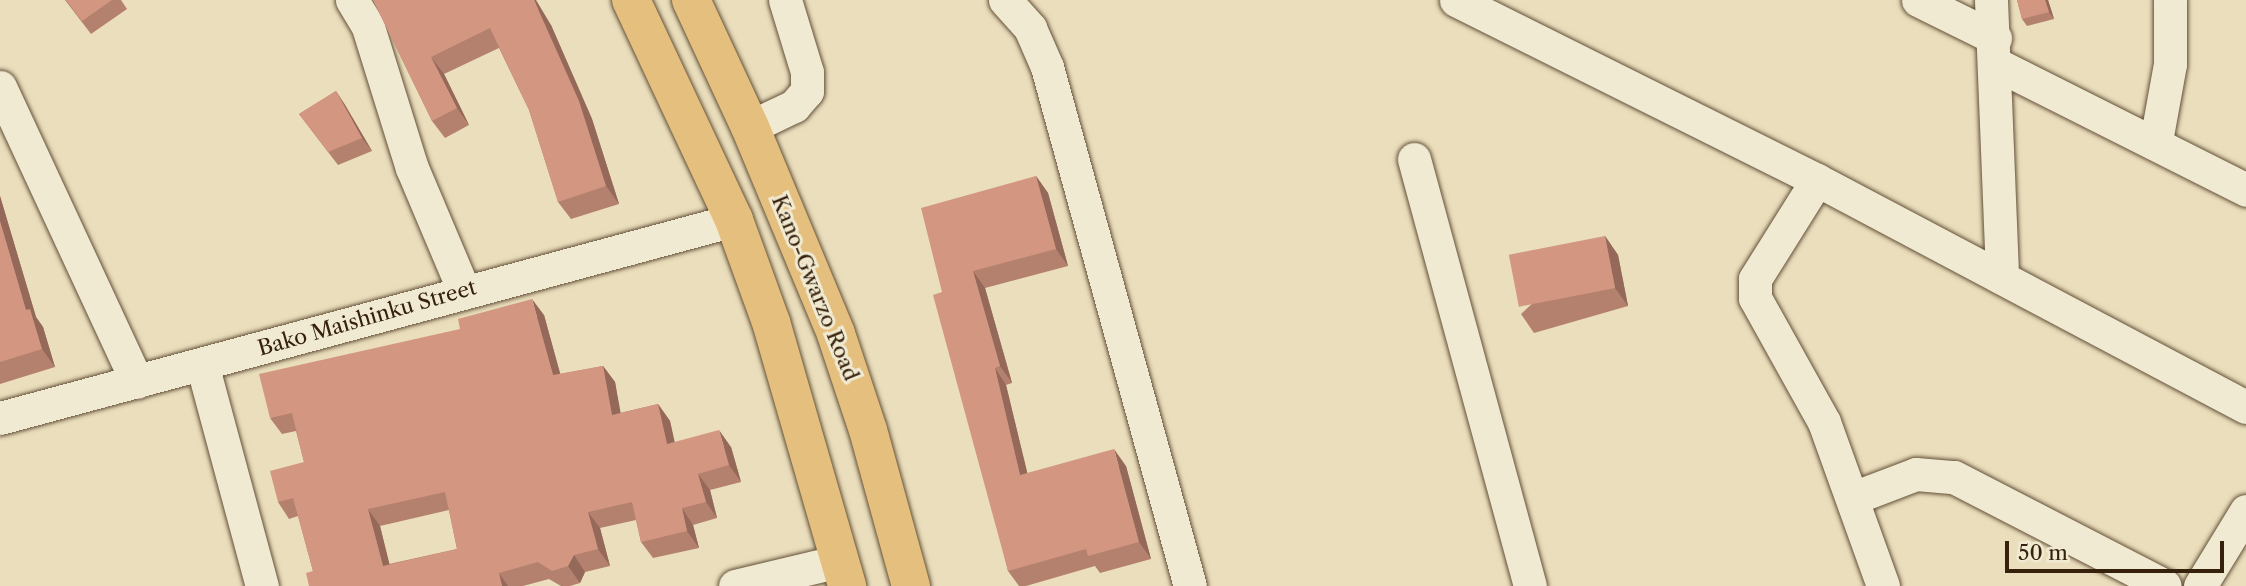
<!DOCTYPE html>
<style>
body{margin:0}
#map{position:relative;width:2246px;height:586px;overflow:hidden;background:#eadebc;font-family:"Libre Caslon Text",serif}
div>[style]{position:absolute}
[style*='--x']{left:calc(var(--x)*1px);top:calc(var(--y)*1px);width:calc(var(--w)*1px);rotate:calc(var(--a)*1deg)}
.roads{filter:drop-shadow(0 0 2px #635038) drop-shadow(0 0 2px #635038)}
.street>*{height:33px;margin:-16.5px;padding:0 16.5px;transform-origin:16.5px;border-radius:16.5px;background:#f1ead3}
.primary>*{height:38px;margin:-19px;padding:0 19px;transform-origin:19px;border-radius:19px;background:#e5bf7e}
.wall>*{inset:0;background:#b5816f}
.shaded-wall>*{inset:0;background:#94695a}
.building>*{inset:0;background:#d39681;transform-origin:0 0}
span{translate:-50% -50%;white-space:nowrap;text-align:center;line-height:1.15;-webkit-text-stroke:6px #f1ead3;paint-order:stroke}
.street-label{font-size:21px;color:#36210c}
.scale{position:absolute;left:2005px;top:541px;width:219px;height:32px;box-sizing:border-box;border:4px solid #36210c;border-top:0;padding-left:9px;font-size:21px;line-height:24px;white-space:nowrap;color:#36210c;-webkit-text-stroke:5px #f1ead3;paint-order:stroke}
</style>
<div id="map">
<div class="roads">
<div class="street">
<i style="--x:352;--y:0;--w:31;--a:59"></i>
<i style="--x:368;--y:27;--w:148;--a:72.7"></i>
<i style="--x:412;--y:168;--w:134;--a:67.1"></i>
<i style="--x:1005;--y:0;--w:38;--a:48"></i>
<i style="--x:1030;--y:28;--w:43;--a:66.4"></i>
<i style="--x:1047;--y:67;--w:538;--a:74.6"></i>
<i style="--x:1456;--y:0;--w:403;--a:26.5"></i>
<i style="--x:1817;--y:180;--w:485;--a:27.9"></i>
<i style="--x:1918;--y:0;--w:86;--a:26.3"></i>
<i style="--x:1991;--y:0;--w:278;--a:87.7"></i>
<i style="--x:1996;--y:64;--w:280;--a:26.7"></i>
<i style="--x:0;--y:87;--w:325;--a:65.1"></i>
<i style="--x:750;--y:127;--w:49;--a:-25.5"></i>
<i style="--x:794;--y:106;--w:20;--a:-49"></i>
<i style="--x:807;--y:91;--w:19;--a:-90"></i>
<i style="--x:807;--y:72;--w:75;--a:-107"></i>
<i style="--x:2156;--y:141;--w:78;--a:-79.7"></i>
<i style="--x:2170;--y:64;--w:64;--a:-90"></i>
<i style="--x:1414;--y:159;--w:442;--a:74.8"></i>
<i style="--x:1817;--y:180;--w:117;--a:122.1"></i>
<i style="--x:1755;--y:279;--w:19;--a:90"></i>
<i style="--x:1755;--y:298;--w:142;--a:60.9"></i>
<i style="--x:1824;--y:422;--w:174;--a:70.2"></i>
<i style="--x:202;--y:364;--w:230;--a:74.9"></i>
<i style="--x:0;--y:418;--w:760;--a:-15.1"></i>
<i style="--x:1853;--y:498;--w:67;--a:-20.9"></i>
<i style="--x:1916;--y:474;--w:38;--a:5"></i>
<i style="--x:1954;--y:477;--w:237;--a:27.3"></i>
<i style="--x:735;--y:586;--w:107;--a:-13.5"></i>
<i style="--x:2200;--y:586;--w:88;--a:-58.5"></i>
</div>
<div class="primary">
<i style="--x:631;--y:0;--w:243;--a:64.9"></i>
<i style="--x:734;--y:220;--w:109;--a:70.1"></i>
<i style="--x:771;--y:322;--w:275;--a:73.9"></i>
<i style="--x:691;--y:0;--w:140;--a:65.1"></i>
<i style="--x:750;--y:127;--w:224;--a:67.4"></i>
<i style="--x:836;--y:334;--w:101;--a:71.6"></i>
<i style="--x:868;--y:430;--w:162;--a:74.6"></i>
</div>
</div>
<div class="wall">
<i style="clip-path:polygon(65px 0,121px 0,127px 9px,91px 34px)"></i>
<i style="clip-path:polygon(373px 0,551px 25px,592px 119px,619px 204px,571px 219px,558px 202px,529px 110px,499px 48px,444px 74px,469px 125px,445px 138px,432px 121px)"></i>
<i style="clip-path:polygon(2017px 0,2048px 0,2054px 19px,2027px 26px,2022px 19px)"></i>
<i style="clip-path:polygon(336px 91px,345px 105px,372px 151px,338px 165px,299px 114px)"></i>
<i style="clip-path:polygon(1036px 176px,1048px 193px,1068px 266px,985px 288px,1012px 383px,1006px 385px,1027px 473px,1126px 466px,1151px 559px,1100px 573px,1095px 566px,1026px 586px,1019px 586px,1008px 571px,942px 292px)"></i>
<i style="clip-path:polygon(0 196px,36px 317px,43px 327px,55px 367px,0 384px)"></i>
<i style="clip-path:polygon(1605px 236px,1618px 255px,1628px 306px,1534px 333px,1521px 314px)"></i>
<i style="clip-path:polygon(evenodd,544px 315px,560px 374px,603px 366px,615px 382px,620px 413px,658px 404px,670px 421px,674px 442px,731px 447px,741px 482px,710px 490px,717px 518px,693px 525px,699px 548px,653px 558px,641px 542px,636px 520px,600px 528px,610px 566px,585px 572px,580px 583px,570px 586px,561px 586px,549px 579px,523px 586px,309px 586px,313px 571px,298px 516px,289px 519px,278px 502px,304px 462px,296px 431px,282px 434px,270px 418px,544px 315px,449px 510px,457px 549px,389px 564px,380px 526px,449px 510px)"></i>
</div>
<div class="shaded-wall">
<i style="clip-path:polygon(534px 0,536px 0,551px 25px,592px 119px,619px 204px,606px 186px)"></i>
<i style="clip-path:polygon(2045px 0,2048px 0,2054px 19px,2049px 12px)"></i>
<i style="clip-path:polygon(431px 57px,444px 74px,469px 125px,457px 108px)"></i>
<i style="clip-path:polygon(336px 91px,345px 105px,372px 151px,362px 138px)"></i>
<i style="clip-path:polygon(1036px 176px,1048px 193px,1068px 266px,1056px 249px)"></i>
<i style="clip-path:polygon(0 196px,36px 317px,43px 327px,55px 367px,42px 349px,26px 310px,0 221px)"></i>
<i style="clip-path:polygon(1605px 236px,1618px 255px,1628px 306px,1615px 288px)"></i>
<i style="clip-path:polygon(973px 271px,985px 288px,1012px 383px,1000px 366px)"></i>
<i style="clip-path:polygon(532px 299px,544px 315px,565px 391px,553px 375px)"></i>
<i style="clip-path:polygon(603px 366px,615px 382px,624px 431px,612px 415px)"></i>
<i style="clip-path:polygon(995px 368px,1006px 385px,1032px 492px,1020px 475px)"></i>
<i style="clip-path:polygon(658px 404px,670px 421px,679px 461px,667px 444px)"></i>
<i style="clip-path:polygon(719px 430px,731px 447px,741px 482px,729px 465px)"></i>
<i style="clip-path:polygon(1114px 449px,1126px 466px,1151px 559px,1139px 542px)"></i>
<i style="clip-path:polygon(698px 474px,710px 490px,717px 518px,706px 502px)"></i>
<i style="clip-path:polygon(682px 508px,693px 525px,699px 548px,687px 531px)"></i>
<i style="clip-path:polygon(368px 509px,380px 526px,394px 582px,383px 566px)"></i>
<i style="clip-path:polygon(588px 512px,600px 528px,610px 566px,598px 549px)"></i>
<i style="clip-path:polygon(574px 555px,585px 572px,580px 583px,568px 566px)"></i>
<i style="clip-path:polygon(499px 573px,508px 586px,502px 586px)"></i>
</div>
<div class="building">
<i style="clip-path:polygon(66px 0,112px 0,82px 21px)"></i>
<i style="clip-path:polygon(373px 0,534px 0,579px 101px,606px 186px,558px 202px,529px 110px,490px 28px,431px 57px,457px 108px,432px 121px)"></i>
<i style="clip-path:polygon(2017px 0,2045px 0,2049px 12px,2022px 19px)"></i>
<i style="clip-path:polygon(336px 91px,362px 138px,328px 152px,299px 114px)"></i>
<i style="clip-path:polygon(1036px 176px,1056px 249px,973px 271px,1000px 366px,995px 368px,1020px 475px,1114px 449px,1139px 542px,1088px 556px,1086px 549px,1008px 571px,933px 295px,942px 292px,921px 208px)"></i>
<i style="clip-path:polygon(0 221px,26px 310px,30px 309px,42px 349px,0 362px)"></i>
<i style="left:1605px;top:236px;width:53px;height:98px;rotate:79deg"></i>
<i style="clip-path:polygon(evenodd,532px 299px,553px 375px,603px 366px,612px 415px,658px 404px,667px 444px,719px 430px,729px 465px,698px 474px,706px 502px,682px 508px,687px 531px,641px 542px,632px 502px,588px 512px,598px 549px,574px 555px,568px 566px,552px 571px,538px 562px,499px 573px,502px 586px,309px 586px,306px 573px,313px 571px,293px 498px,278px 502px,270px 471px,304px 462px,292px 413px,270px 418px,259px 374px,460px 329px,458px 319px,532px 299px,445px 492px,457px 549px,383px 566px,368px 509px,445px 492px)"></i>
</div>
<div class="street-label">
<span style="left:815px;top:288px;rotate:68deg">Kano-Gwarzo Road</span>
<span style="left:367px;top:318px;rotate:-16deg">Bako Maishinku Street</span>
</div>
<div class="scale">50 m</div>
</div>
